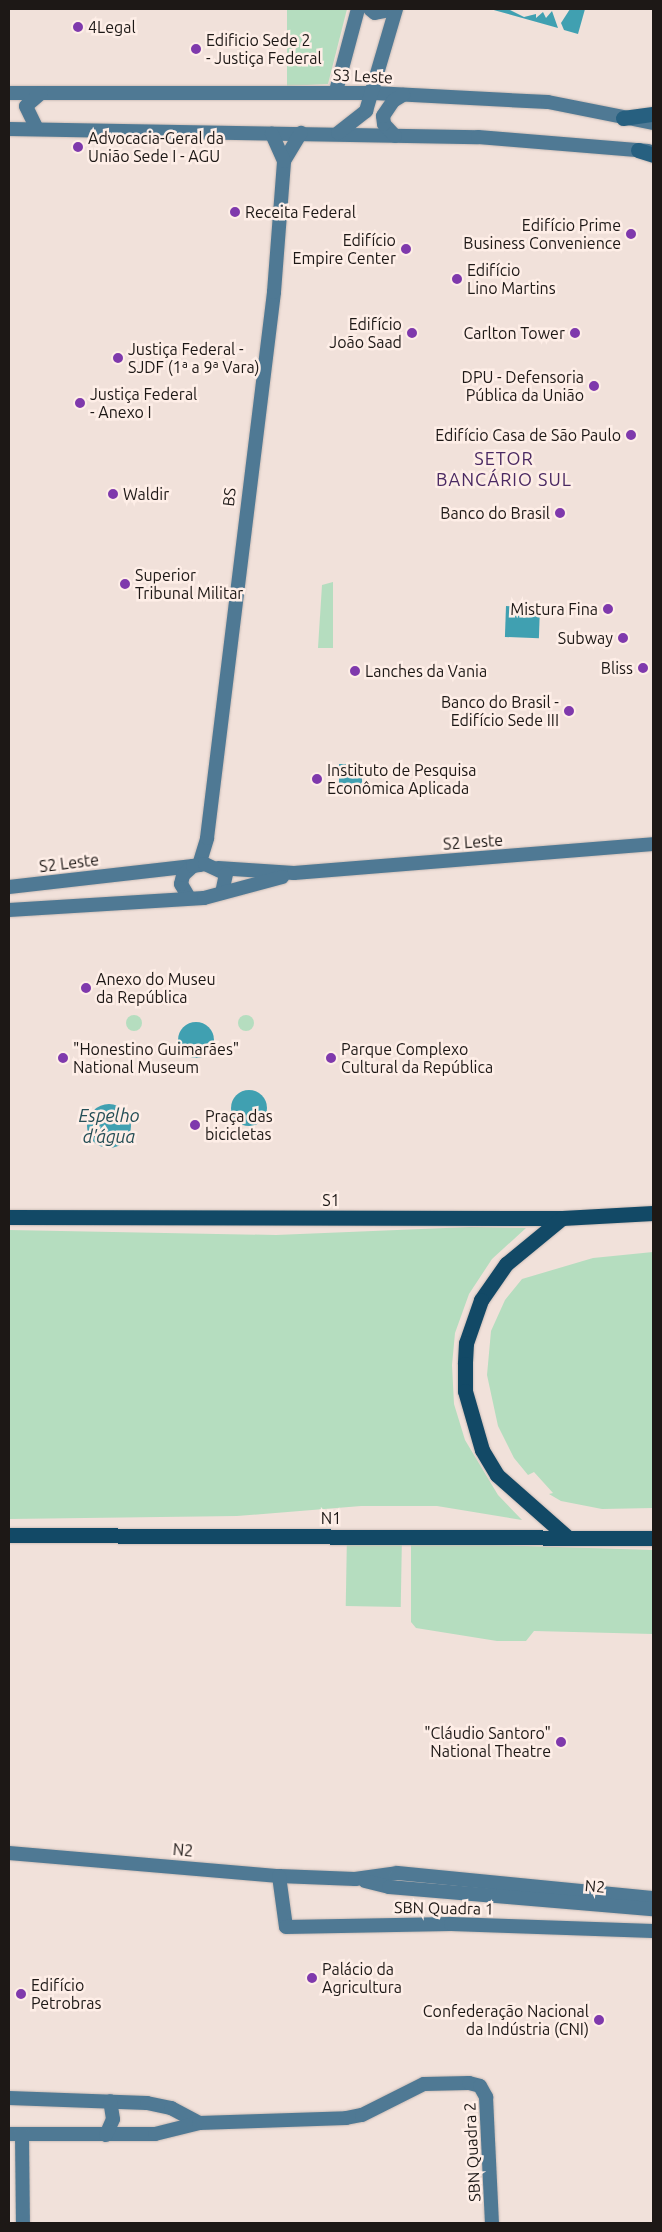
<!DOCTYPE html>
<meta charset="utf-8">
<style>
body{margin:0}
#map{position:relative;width:662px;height:2232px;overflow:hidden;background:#f1e1da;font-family:Ubuntu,sans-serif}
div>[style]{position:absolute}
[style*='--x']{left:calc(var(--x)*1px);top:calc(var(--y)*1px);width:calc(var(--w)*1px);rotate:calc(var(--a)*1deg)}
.green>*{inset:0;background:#b5ddbf;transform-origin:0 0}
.round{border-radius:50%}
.water>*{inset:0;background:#40a0b1;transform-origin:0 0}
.roads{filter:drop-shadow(0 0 1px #cbbdb7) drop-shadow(0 0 1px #cbbdb7)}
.secondary>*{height:14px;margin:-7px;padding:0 7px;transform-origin:7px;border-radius:7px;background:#4f7994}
.primary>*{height:15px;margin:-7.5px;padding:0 7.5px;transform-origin:7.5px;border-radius:7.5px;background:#276080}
.highway>*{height:15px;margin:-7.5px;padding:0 7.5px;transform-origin:7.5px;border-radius:7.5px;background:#124966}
.dots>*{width:14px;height:14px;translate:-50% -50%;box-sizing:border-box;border:2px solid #feeee7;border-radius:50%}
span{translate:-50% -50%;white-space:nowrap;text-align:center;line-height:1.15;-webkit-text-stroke:5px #feeee7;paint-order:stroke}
.poi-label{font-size:16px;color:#1d1816}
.left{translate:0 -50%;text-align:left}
.right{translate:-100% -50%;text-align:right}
.street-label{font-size:16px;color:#1d1816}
.neighbourhood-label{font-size:18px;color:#4a2962;letter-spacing:1px}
.water-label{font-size:18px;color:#254f57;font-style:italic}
.frame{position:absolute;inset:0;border:10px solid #1d1816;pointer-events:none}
</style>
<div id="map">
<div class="green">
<i style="clip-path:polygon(287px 9px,347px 9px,328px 84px,287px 86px)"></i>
<i style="clip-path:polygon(333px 582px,333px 648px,318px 648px,322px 585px)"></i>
<i class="round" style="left:238px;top:1015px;width:16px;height:16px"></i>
<i class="round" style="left:126px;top:1015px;width:16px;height:16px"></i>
<i style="clip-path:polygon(470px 1227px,526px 1228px,492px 1259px,469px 1294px,455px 1333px,452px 1365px,454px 1404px,465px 1440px,498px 1495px,522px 1520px,437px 1506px,361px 1506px,237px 1516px,9px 1519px,9px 1230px,276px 1235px)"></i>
<i style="clip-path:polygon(653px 1252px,653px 1508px,602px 1509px,561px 1501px,549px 1494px,553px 1493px,534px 1472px,528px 1475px,514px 1458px,498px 1426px,487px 1375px,491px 1331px,505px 1300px,522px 1279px,593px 1258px)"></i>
<i style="left:402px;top:1534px;width:73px;height:55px;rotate:91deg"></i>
<i style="clip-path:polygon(417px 1534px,492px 1545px,653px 1550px,653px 1634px,534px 1631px,526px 1641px,497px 1641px,416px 1628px,411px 1622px,411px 1538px)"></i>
</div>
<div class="water">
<i style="clip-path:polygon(490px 9px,508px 9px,524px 17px,536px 14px,536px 18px,543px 12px,546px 18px,552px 11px,558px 28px)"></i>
<i style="clip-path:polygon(570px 9px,585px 9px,578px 34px,564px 30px,561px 23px)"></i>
<i style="left:506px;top:606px;width:34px;height:31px;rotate:2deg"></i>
<i style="left:339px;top:764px;width:23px;height:23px"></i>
<i class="round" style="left:178px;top:1022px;width:36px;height:36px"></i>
<i class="round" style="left:231px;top:1090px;width:36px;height:36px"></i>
<i class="round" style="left:87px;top:1104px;width:44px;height:44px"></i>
</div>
<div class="roads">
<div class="secondary">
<i style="--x:370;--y:9;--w:6;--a:39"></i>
<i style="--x:375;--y:13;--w:21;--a:-11"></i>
<i style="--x:336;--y:91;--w:85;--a:-75"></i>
<i style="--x:9;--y:93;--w:365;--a:0"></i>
<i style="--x:374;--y:93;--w:174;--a:3"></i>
<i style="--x:548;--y:102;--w:107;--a:11.3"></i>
<i style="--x:9;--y:129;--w:469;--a:1"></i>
<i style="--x:478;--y:137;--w:171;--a:4.7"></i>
<i style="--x:37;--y:129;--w:25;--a:-116"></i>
<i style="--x:26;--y:106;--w:20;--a:-41"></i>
<i style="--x:338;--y:133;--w:36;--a:-38"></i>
<i style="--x:366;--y:111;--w:106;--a:-73.6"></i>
<i style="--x:395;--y:136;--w:16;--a:-133"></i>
<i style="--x:384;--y:124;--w:8;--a:-97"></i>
<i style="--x:383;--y:116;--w:18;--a:-56"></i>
<i style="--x:393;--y:101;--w:12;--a:-31"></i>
<i style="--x:284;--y:161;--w:33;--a:-59"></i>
<i style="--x:199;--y:865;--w:28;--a:-73"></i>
<i style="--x:207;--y:838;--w:550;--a:-83"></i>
<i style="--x:274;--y:292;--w:131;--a:-85.6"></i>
<i style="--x:284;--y:161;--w:30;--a:-114"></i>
<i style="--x:218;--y:868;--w:76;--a:3.8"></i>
<i style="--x:294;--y:873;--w:360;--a:-4.6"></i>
<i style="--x:9;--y:887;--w:185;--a:-6.5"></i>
<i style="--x:188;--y:896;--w:14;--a:-120"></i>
<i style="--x:181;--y:884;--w:9;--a:-77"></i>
<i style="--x:183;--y:875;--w:13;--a:-42"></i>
<i style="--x:193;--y:866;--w:12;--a:-9"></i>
<i style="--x:205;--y:864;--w:23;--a:25"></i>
<i style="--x:226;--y:874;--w:19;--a:102"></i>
<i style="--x:9;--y:910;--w:195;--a:-3.5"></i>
<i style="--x:204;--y:898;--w:81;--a:-15.1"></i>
<i style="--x:9;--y:1853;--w:271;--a:4.9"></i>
<i style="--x:279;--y:1876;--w:76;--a:2.3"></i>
<i style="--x:355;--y:1879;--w:42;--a:-8.1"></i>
<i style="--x:397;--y:1873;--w:257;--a:5.6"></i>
<i style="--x:279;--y:1876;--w:51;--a:82.2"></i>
<i style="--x:286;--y:1927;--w:165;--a:-1"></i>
<i style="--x:451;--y:1924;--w:202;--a:2"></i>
<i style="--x:365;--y:1881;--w:25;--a:14"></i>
<i style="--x:389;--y:1887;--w:265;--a:4.8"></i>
<i style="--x:9;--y:2098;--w:138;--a:2.1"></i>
<i style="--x:147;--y:2103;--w:25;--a:12"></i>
<i style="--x:171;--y:2108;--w:32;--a:28"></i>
<i style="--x:9;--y:2134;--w:146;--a:0"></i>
<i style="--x:155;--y:2134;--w:45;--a:-14"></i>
<i style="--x:199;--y:2123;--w:147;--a:-1.9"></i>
<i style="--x:346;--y:2118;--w:16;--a:-11"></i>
<i style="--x:362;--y:2115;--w:69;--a:-26.6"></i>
<i style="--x:424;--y:2084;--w:45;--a:-1.3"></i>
<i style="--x:469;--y:2083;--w:11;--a:15"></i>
<i style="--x:480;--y:2086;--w:13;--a:61"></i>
<i style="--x:486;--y:2097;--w:126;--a:87.3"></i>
<i style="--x:22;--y:2134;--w:89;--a:89.4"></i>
<i style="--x:106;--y:2135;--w:17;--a:-66"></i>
<i style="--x:113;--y:2119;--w:18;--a:-99"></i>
</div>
<div class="primary">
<i style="--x:623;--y:118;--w:30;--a:-8"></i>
<i style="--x:638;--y:150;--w:16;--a:18"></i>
</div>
<div class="highway">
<i style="--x:9;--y:1217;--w:553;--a:0.1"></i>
<i style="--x:562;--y:1218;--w:91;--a:-3.1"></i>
<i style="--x:562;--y:1218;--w:72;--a:140.6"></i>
<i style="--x:506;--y:1264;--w:44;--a:124.8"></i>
<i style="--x:481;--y:1300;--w:46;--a:109.2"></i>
<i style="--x:466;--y:1343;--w:21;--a:93"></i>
<i style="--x:465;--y:1364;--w:27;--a:90"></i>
<i style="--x:465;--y:1391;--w:61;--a:73.9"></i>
<i style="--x:482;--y:1450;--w:29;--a:59"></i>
<i style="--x:497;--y:1475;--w:92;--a:41.5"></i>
<i style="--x:9;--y:1535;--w:644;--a:0.27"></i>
</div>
</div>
<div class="dots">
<i style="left:78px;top:27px;background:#7f39ac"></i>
<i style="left:196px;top:49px;background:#7f39ac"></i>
<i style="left:78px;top:147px;background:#7f39ac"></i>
<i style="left:235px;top:212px;background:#7f39ac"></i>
<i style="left:631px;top:234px;background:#7f39ac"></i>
<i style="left:406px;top:249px;background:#7f39ac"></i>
<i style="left:457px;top:279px;background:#7f39ac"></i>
<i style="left:412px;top:333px;background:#7f39ac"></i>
<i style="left:575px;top:333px;background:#7f39ac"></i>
<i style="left:118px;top:358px;background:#7f39ac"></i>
<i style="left:594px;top:386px;background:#7f39ac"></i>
<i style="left:80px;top:403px;background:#7f39ac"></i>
<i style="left:631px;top:435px;background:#7f39ac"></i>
<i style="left:113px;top:494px;background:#7f39ac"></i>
<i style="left:560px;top:513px;background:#7f39ac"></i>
<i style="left:125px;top:584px;background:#7f39ac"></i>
<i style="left:608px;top:609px;background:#7f39ac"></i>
<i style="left:623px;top:638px;background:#7f39ac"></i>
<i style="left:643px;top:668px;background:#7f39ac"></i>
<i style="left:355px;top:671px;background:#7f39ac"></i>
<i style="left:569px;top:711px;background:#7f39ac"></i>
<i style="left:317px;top:779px;background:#7f39ac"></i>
<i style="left:86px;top:988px;background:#7f39ac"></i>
<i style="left:63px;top:1058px;background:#7f39ac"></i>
<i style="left:331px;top:1058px;background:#7f39ac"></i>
<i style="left:195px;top:1125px;background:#7f39ac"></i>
<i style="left:561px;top:1742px;background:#7f39ac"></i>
<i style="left:312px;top:1978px;background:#7f39ac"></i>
<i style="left:21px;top:1994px;background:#7f39ac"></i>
<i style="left:599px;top:2020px;background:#7f39ac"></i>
</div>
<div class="poi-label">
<span class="left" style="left:88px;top:27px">4Legal</span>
<span class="left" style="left:206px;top:49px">Edificio Sede 2<br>- Justiça Federal</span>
<span class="left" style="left:88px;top:147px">Advocacia-Geral da<br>União Sede I - AGU</span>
<span class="left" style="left:245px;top:212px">Receita Federal</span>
<span class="right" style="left:621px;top:234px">Edifício Prime<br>Business Convenience</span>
<span class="right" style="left:396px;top:249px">Edifício<br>Empire Center</span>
<span class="left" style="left:467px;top:279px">Edifício<br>Lino Martins</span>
<span class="right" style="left:402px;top:333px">Edifício<br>João Saad</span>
<span class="right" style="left:565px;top:333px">Carlton Tower</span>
<span class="left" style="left:128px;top:358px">Justiça Federal -<br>SJDF (1ª a 9ª Vara)</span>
<span class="right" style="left:584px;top:386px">DPU - Defensoria<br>Pública da União</span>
<span class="left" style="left:90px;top:403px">Justiça Federal<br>- Anexo I</span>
<span class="right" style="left:621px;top:435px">Edifício Casa de São Paulo</span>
<span class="left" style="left:123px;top:494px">Waldir</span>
<span class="right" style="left:550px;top:513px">Banco do Brasil</span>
<span class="left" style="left:135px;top:584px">Superior<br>Tribunal Militar</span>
<span class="right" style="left:598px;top:609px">Mistura Fina</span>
<span class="right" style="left:613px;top:638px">Subway</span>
<span class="right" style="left:633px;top:668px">Bliss</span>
<span class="left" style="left:365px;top:671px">Lanches da Vania</span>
<span class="right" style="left:559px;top:711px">Banco do Brasil -<br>Edifício Sede III</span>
<span class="left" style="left:327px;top:779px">Instituto de Pesquisa<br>Econômica Aplicada</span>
<span class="left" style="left:96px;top:988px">Anexo do Museu<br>da República</span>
<span class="left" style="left:73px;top:1058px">"Honestino Guimarães"<br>National Museum</span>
<span class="left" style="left:341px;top:1058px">Parque Complexo<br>Cultural da República</span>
<span class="left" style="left:205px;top:1125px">Praça das<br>bicicletas</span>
<span class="right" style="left:551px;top:1742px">"Cláudio Santoro"<br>National Theatre</span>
<span class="left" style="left:322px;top:1978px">Palácio da<br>Agricultura</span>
<span class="left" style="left:31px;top:1994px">Edifício<br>Petrobras</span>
<span class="right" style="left:589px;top:2020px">Confederação Nacional<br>da Indústria (CNI)</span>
</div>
<div class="street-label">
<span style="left:363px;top:76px;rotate:3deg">S3 Leste</span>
<span style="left:229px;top:497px;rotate:-83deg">BS</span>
<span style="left:473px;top:842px;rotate:-4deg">S2 Leste</span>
<span style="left:69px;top:863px;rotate:-7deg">S2 Leste</span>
<span style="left:331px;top:1200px">S1</span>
<span style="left:331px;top:1518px">N1</span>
<span style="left:183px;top:1850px;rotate:5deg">N2</span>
<span style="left:595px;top:1886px;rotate:5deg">N2</span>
<span style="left:444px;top:1908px;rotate:1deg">SBN Quadra 1</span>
<span style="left:472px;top:2152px;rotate:-93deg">SBN Quadra 2</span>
</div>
<div class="neighbourhood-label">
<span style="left:504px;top:469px">SETOR<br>BANCÁRIO SUL</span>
</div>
<div class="water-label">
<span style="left:109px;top:1126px">Espelho<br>d'água</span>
</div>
<div class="frame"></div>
</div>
